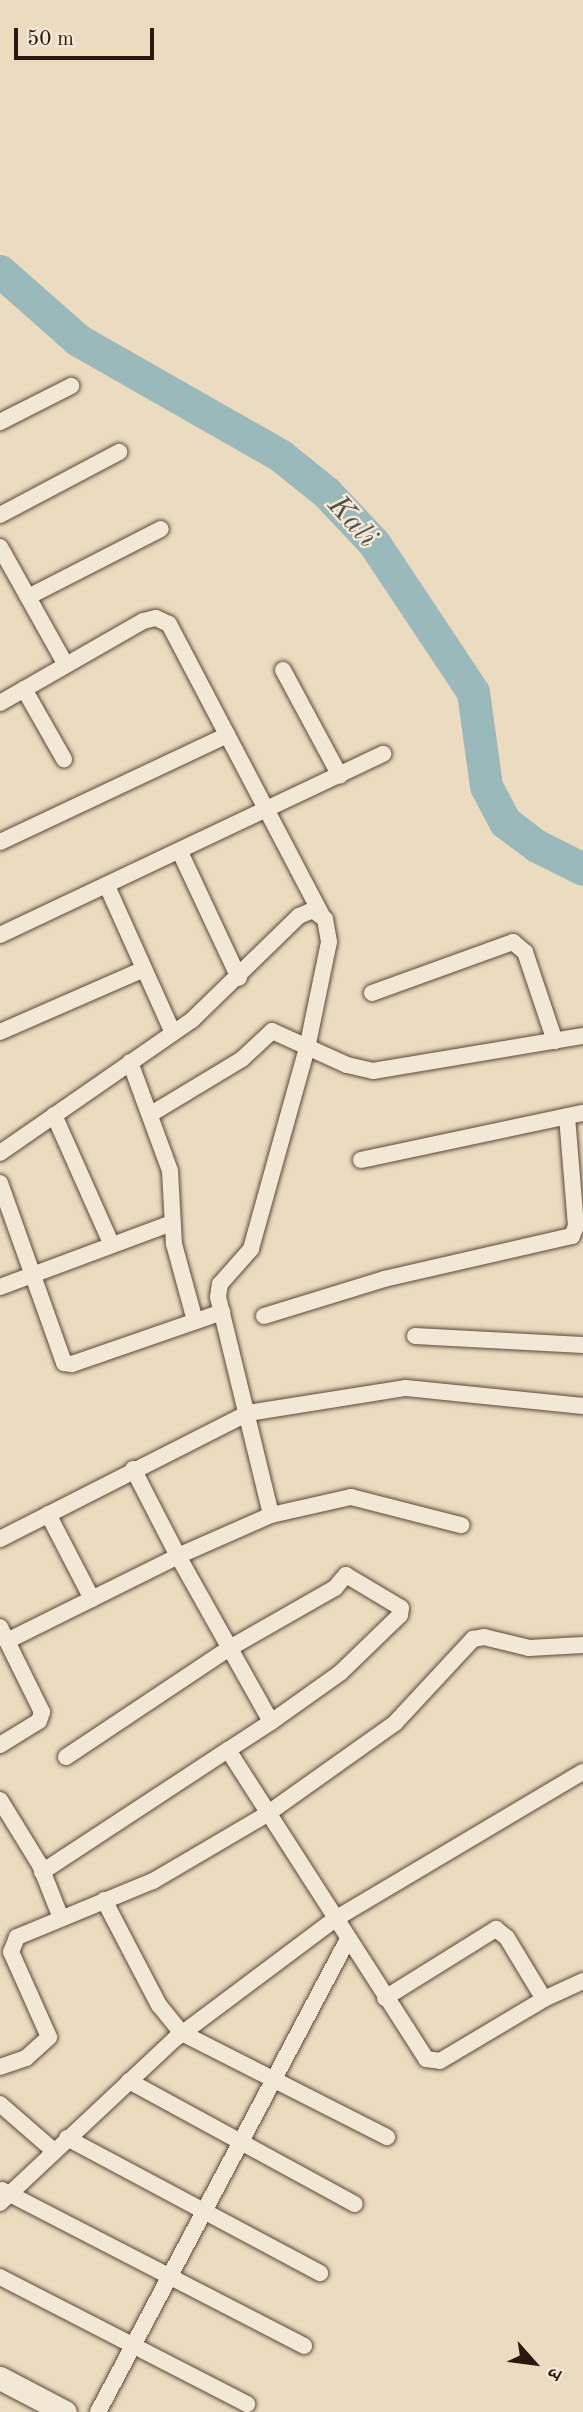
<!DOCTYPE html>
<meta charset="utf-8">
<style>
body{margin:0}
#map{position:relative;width:583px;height:2412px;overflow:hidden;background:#ebdbbf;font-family:"Old Standard TT","Noto Serif Devanagari",serif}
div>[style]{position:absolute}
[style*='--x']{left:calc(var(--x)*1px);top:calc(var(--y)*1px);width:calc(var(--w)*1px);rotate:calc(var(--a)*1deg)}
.river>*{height:33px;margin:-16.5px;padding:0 16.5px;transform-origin:16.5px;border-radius:16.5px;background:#9ab9ba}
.roads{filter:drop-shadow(0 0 2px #5b483a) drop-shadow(0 0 2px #5b483a)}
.street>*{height:16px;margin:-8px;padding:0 8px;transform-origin:8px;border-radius:8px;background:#f2e8d5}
.secondary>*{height:23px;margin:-11.5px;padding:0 11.5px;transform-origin:11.5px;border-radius:11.5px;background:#f2e8d5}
span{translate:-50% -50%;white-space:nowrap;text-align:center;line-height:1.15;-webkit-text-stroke:5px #f2e8d5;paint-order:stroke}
.water-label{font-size:30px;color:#52504a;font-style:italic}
.north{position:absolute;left:499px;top:2328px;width:70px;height:70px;-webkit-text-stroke:5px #f2e8d5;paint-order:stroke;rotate:118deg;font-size:19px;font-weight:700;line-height:28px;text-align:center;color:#2b170d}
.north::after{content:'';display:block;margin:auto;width:24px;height:32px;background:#2b170d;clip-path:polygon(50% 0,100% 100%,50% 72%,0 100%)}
.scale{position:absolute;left:14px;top:28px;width:140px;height:32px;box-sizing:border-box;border:4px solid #2b170d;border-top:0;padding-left:9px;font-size:21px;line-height:24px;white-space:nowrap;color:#2b170d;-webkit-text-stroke:5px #f2e8d5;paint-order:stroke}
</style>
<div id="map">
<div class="river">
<i style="--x:0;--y:271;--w:104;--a:41.5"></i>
<i style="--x:78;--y:340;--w:234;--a:29.7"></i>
<i style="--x:281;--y:456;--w:58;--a:38.7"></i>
<i style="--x:326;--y:492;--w:70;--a:46.7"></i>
<i style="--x:374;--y:543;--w:179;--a:56.4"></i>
<i style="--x:473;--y:692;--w:95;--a:82.1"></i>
<i style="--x:486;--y:786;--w:41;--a:62.2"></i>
<i style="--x:505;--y:822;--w:40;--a:37"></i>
<i style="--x:537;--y:846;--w:51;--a:26.6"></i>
</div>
<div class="roads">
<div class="street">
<i style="--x:0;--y:422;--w:80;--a:-26.9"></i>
<i style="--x:0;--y:515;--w:135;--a:-27.9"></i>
<i style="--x:0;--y:547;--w:135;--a:60.8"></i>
<i style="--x:28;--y:597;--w:149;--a:-27.1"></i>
<i style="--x:283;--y:670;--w:120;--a:61.7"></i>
<i style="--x:24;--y:689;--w:81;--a:60.3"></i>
<i style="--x:0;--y:703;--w:165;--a:-29.8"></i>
<i style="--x:143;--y:621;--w:13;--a:-13"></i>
<i style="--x:156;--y:618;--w:14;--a:25"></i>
<i style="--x:169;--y:624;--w:327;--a:62.3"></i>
<i style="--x:0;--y:842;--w:251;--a:-25.2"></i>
<i style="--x:180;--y:852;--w:139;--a:64.9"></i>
<i style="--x:107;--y:886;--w:161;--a:65.8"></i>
<i style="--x:0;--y:935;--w:424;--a:-25.3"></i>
<i style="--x:372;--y:993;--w:150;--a:-19.9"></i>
<i style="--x:513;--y:942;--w:16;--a:40"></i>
<i style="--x:525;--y:952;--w:94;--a:71.4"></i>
<i style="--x:0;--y:1032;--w:157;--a:-23.6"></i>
<i style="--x:130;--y:1062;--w:116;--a:69.8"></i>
<i style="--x:170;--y:1171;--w:73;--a:86.9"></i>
<i style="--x:174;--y:1244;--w:80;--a:74.7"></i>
<i style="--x:151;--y:1114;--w:106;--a:-31.1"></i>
<i style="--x:242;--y:1059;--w:41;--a:-43"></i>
<i style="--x:272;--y:1031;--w:82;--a:24.4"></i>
<i style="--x:347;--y:1065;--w:27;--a:13"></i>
<i style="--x:373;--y:1071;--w:213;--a:-9.5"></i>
<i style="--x:54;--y:1115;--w:142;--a:66"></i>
<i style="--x:0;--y:1153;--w:234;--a:-34.7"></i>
<i style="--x:192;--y:1020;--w:149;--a:-44.2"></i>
<i style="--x:299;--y:916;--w:15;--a:-23"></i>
<i style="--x:313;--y:910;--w:15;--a:37"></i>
<i style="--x:325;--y:919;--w:23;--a:80"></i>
<i style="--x:329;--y:942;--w:108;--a:101.7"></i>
<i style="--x:307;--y:1048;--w:209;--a:105.6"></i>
<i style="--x:251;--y:1249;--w:47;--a:131.5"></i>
<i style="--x:220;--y:1284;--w:13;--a:99"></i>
<i style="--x:218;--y:1297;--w:224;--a:76.3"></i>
<i style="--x:271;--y:1515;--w:102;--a:156.2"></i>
<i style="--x:178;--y:1556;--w:190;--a:60.7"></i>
<i style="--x:271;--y:1722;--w:51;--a:146.9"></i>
<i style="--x:228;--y:1750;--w:367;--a:57.3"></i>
<i style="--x:426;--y:2059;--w:14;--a:8"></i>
<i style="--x:440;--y:2061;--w:121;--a:-30.8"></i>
<i style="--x:544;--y:1999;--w:43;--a:-24.8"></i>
<i style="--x:361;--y:1160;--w:227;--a:-12"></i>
<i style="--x:0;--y:1183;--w:191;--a:70.4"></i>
<i style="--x:64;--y:1363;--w:8;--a:7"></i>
<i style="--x:72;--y:1364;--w:159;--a:-19.1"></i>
<i style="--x:0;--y:1287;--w:184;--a:-20.4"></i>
<i style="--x:264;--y:1316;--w:126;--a:-17.1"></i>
<i style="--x:384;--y:1279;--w:193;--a:-12.9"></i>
<i style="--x:572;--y:1236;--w:11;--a:-68"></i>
<i style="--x:576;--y:1226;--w:110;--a:-94.7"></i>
<i style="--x:415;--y:1336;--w:168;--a:3.1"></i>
<i style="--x:48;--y:1514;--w:96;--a:62.6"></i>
<i style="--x:271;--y:1515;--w:82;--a:-12.7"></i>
<i style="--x:351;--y:1497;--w:114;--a:14.3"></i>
<i style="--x:0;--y:1539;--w:278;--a:-26.9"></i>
<i style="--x:248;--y:1413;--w:160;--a:-9"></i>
<i style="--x:406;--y:1388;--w:178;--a:5.8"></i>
<i style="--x:0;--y:1627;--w:95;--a:63.7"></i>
<i style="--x:42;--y:1712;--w:9;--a:108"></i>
<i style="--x:39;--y:1721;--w:46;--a:148.4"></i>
<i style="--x:7;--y:1641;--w:191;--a:-26.4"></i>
<i style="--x:178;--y:1556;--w:98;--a:-117.3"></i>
<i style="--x:66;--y:1757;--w:195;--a:-33.7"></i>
<i style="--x:228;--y:1649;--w:123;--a:-29.7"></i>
<i style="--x:335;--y:1588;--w:17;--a:-50"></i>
<i style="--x:346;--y:1575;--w:64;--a:31"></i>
<i style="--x:401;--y:1608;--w:7;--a:98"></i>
<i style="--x:400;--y:1615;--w:83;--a:136"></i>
<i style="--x:340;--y:1673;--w:85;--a:144.6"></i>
<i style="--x:0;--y:1800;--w:76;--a:58.4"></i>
<i style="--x:40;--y:1865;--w:57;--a:68.4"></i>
<i style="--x:42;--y:1872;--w:222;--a:-33.3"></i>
<i style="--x:104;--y:1900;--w:119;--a:62.4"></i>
<i style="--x:159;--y:2005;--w:36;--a:51"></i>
<i style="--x:182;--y:2033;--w:230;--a:26.9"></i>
<i style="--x:385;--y:1998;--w:131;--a:-31.9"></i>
<i style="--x:496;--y:1929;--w:14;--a:39"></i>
<i style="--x:507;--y:1938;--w:71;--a:58.8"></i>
<i style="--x:0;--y:2067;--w:28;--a:-19"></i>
<i style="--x:26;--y:2058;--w:31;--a:-42"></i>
<i style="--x:49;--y:2037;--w:93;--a:-114.1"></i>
<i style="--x:11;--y:1952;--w:16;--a:-68"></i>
<i style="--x:17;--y:1937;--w:147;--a:-22.4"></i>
<i style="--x:153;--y:1881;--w:132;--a:-30.4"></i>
<i style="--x:267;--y:1814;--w:157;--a:-35.4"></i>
<i style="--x:395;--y:1723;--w:115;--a:-47.1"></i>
<i style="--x:473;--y:1639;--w:11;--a:-10"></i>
<i style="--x:484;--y:1637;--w:46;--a:13.7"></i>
<i style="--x:529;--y:1648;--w:54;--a:-3.2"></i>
<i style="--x:129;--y:2081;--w:257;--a:28.6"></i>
<i style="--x:0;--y:2104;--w:72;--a:41"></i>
<i style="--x:67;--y:2138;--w:287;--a:28.1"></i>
<i style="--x:2;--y:2190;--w:340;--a:27.3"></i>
<i style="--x:0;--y:2203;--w:241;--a:-43.2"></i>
<i style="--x:176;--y:2038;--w:199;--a:-36.8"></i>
<i style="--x:335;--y:1919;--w:288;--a:-30.7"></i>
<i style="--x:0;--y:2277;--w:278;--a:27.2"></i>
<i style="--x:98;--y:2412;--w:535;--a:-62.14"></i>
</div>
<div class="secondary">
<i style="--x:0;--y:2378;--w:73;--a:27.6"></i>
</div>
</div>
<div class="water-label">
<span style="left:352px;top:522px;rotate:48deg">Kali</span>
</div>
<div class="north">उ</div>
<div class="scale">50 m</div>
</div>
